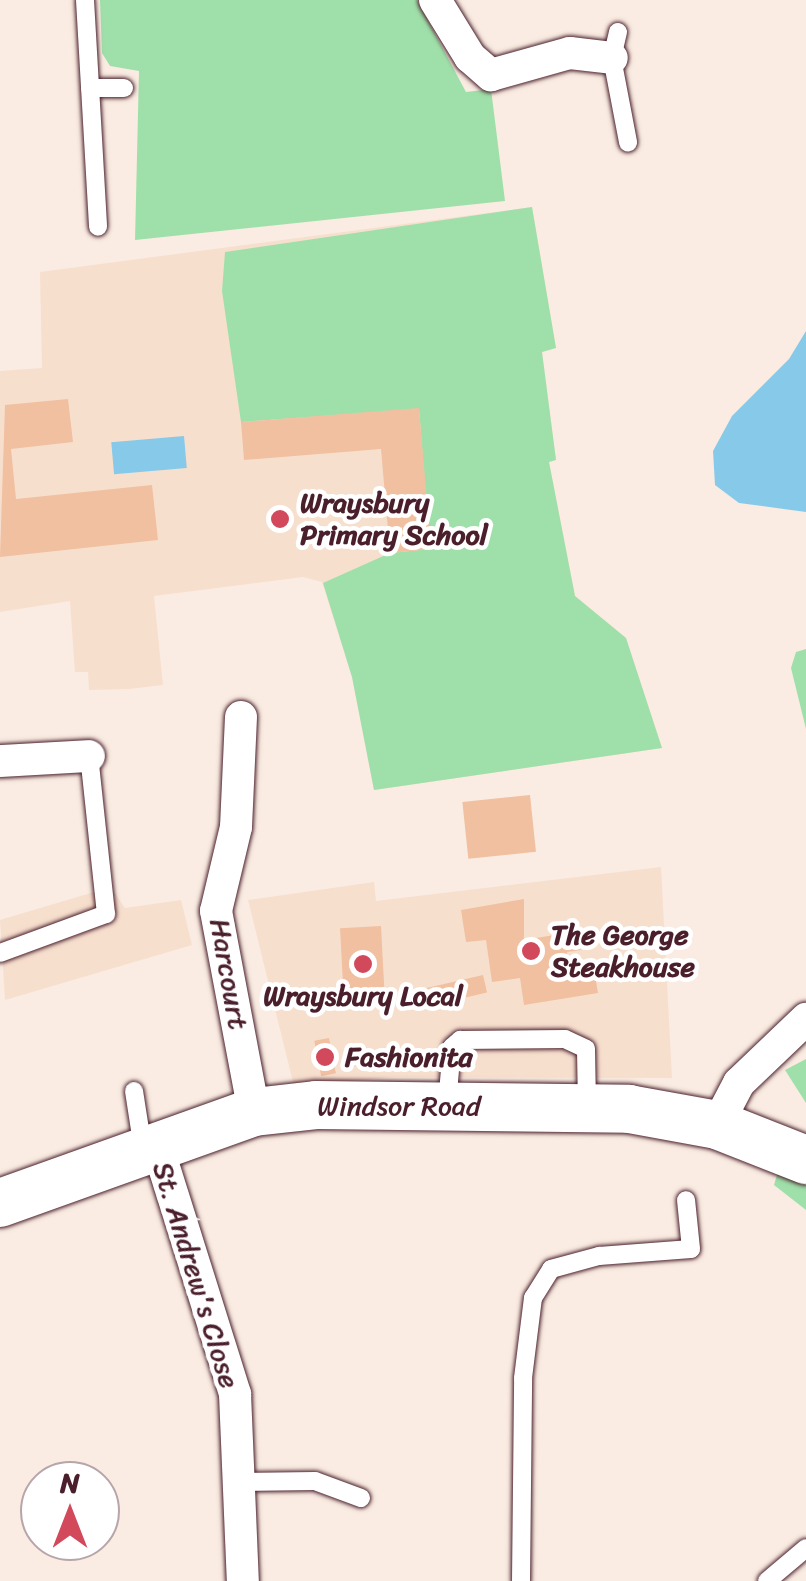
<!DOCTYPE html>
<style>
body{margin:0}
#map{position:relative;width:806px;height:1581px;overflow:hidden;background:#faece2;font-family:Sriracha,sans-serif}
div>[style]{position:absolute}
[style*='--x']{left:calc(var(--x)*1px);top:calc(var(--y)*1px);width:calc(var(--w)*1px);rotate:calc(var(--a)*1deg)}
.built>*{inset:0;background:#f7dfce}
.green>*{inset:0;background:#9fe0aa}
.water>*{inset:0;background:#87c9e8;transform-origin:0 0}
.building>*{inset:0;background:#f0c0a0;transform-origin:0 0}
.roads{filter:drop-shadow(0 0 2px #4a1f2b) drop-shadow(0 0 2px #4a1f2b)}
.lane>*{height:18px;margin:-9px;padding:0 9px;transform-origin:9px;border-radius:9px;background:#fff}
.street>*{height:32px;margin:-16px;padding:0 16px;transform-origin:16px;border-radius:16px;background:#fff}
.secondary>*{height:48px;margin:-24px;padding:0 24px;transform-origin:24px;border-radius:24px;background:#fff}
.dots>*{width:28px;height:28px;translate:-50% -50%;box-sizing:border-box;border:5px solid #fff;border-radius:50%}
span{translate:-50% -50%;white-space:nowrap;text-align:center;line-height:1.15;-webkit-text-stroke:9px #fff;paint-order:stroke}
.poi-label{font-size:28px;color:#4a1f2b;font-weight:700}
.left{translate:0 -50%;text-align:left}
.street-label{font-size:28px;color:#4a1f2b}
.north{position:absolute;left:20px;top:1461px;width:100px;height:100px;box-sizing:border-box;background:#fff;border:2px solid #b7a5aa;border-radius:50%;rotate:0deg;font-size:28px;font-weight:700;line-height:40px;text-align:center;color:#4a1f2b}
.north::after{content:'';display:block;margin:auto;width:35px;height:45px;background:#d1495b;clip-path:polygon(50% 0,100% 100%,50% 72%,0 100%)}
</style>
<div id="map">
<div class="built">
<i style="clip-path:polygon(532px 207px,556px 348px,542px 352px,556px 460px,549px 462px,575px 596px,626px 638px,662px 748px,374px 790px,352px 677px,322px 582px,303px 577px,154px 596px,163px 685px,129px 689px,89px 690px,88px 672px,75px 672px,70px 601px,0 612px,0 371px,42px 368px,40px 272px)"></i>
<i style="clip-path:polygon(661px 867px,672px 1078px,393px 1077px,294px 1086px,248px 900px,374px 882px,376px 901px)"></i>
<i style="clip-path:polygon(111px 887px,125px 908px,181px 900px,192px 945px,5px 1000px,0 920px)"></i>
</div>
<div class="green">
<i style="clip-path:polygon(100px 0,417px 0,466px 92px,491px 89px,505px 201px,135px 240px,139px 71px,110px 66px,102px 53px)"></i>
<i style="clip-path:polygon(532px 207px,556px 348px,542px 352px,556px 460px,549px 462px,575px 596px,626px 638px,662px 748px,374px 790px,352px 677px,323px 583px,390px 553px,430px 549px,419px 409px,241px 422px,222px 291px,225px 252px)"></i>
<i style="clip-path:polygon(806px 649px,806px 729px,791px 668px,796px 652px)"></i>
<i style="clip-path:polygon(806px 1059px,806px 1103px,785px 1070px)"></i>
<i style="clip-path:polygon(779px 1168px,806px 1177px,806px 1210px,774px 1185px)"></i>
</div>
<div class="water">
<i style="clip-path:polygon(806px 331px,806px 512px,739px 503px,715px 485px,713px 451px,732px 416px,789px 359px)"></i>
<i style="left:184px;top:436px;width:32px;height:73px;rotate:85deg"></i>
</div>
<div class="building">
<i style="clip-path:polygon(68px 399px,73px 442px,11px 449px,16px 499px,152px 485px,158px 540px,0 557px,5px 405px)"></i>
<i style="clip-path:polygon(419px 408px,431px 549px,390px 553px,381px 449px,244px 460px,241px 422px)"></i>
<i style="left:530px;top:795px;width:57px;height:68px;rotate:84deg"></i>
<i style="clip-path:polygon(524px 899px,524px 940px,579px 931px,581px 950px,567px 952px,570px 972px,594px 969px,598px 993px,524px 1005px,520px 978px,492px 982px,486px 940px,466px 942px,461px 910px)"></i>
<i style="left:381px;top:926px;width:72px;height:41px;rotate:87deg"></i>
<i style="left:483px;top:975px;width:18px;height:61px;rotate:77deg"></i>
<i style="left:329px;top:1038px;width:36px;height:15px;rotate:79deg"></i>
</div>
<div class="roads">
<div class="lane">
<i style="--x:85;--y:0;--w:227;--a:86.7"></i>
<i style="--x:618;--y:32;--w:27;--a:103"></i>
<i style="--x:612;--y:58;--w:86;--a:79.2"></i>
<i style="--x:90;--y:88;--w:34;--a:0"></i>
<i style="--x:0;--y:953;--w:113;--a:-20.2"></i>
<i style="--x:106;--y:914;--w:159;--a:-96.1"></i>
<i style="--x:134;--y:1091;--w:59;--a:81.2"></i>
<i style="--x:447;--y:1104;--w:57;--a:-85"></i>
<i style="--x:452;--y:1047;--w:11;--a:-41"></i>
<i style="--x:460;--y:1040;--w:105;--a:-0.5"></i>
<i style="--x:565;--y:1039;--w:23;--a:25"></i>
<i style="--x:586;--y:1049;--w:55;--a:89"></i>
<i style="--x:239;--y:1482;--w:76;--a:-0.8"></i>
<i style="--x:315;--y:1481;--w:49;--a:20.3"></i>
<i style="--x:521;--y:1581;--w:203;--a:-89.4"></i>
<i style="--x:523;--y:1378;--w:81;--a:-82.9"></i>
<i style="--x:533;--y:1298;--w:34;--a:-58"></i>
<i style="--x:551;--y:1269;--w:50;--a:-15.2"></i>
<i style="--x:599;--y:1256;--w:92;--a:-4.4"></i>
<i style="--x:691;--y:1249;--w:49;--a:-95.8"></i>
<i style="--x:767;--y:1581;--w:51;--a:-40.2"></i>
</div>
<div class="street">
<i style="--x:435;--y:0;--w:67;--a:58.4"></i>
<i style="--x:470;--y:57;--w:28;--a:41"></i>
<i style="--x:491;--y:75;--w:82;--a:-15.6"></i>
<i style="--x:570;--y:53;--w:42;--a:6.8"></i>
<i style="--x:241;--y:717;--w:110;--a:92.6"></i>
<i style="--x:236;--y:827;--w:86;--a:103.4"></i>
<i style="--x:216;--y:911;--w:205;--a:79.3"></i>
<i style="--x:0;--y:761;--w:89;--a:-3.2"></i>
<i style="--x:717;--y:1125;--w:47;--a:-62.4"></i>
<i style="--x:739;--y:1083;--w:93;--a:-43.7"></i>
<i style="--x:158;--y:1148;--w:258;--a:72.6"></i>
<i style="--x:235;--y:1394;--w:187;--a:87.6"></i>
</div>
<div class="secondary">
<i style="--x:0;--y:1203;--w:270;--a:-19.7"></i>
<i style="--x:254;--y:1112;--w:62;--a:-6.4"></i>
<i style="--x:316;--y:1105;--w:313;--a:0.7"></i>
<i style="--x:629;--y:1109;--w:89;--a:10.3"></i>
<i style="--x:717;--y:1125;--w:96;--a:21.5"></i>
</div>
</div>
<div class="dots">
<i style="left:280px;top:519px;background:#d1495b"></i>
<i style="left:531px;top:951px;background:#d1495b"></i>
<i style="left:363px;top:964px;background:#d1495b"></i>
<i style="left:325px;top:1057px;background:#d1495b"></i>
</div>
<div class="poi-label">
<span class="left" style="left:300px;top:519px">Wraysbury<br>Primary School</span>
<span class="left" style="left:551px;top:951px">The George<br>Steakhouse</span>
<span style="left:363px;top:996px">Wraysbury Local</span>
<span class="left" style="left:345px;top:1057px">Fashionita</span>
</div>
<div class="street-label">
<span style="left:229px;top:974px;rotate:80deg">Harcourt</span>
<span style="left:399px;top:1106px">Windsor Road</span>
<span style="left:196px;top:1275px;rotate:73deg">St. Andrew's Close</span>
</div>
<div class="north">N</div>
</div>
